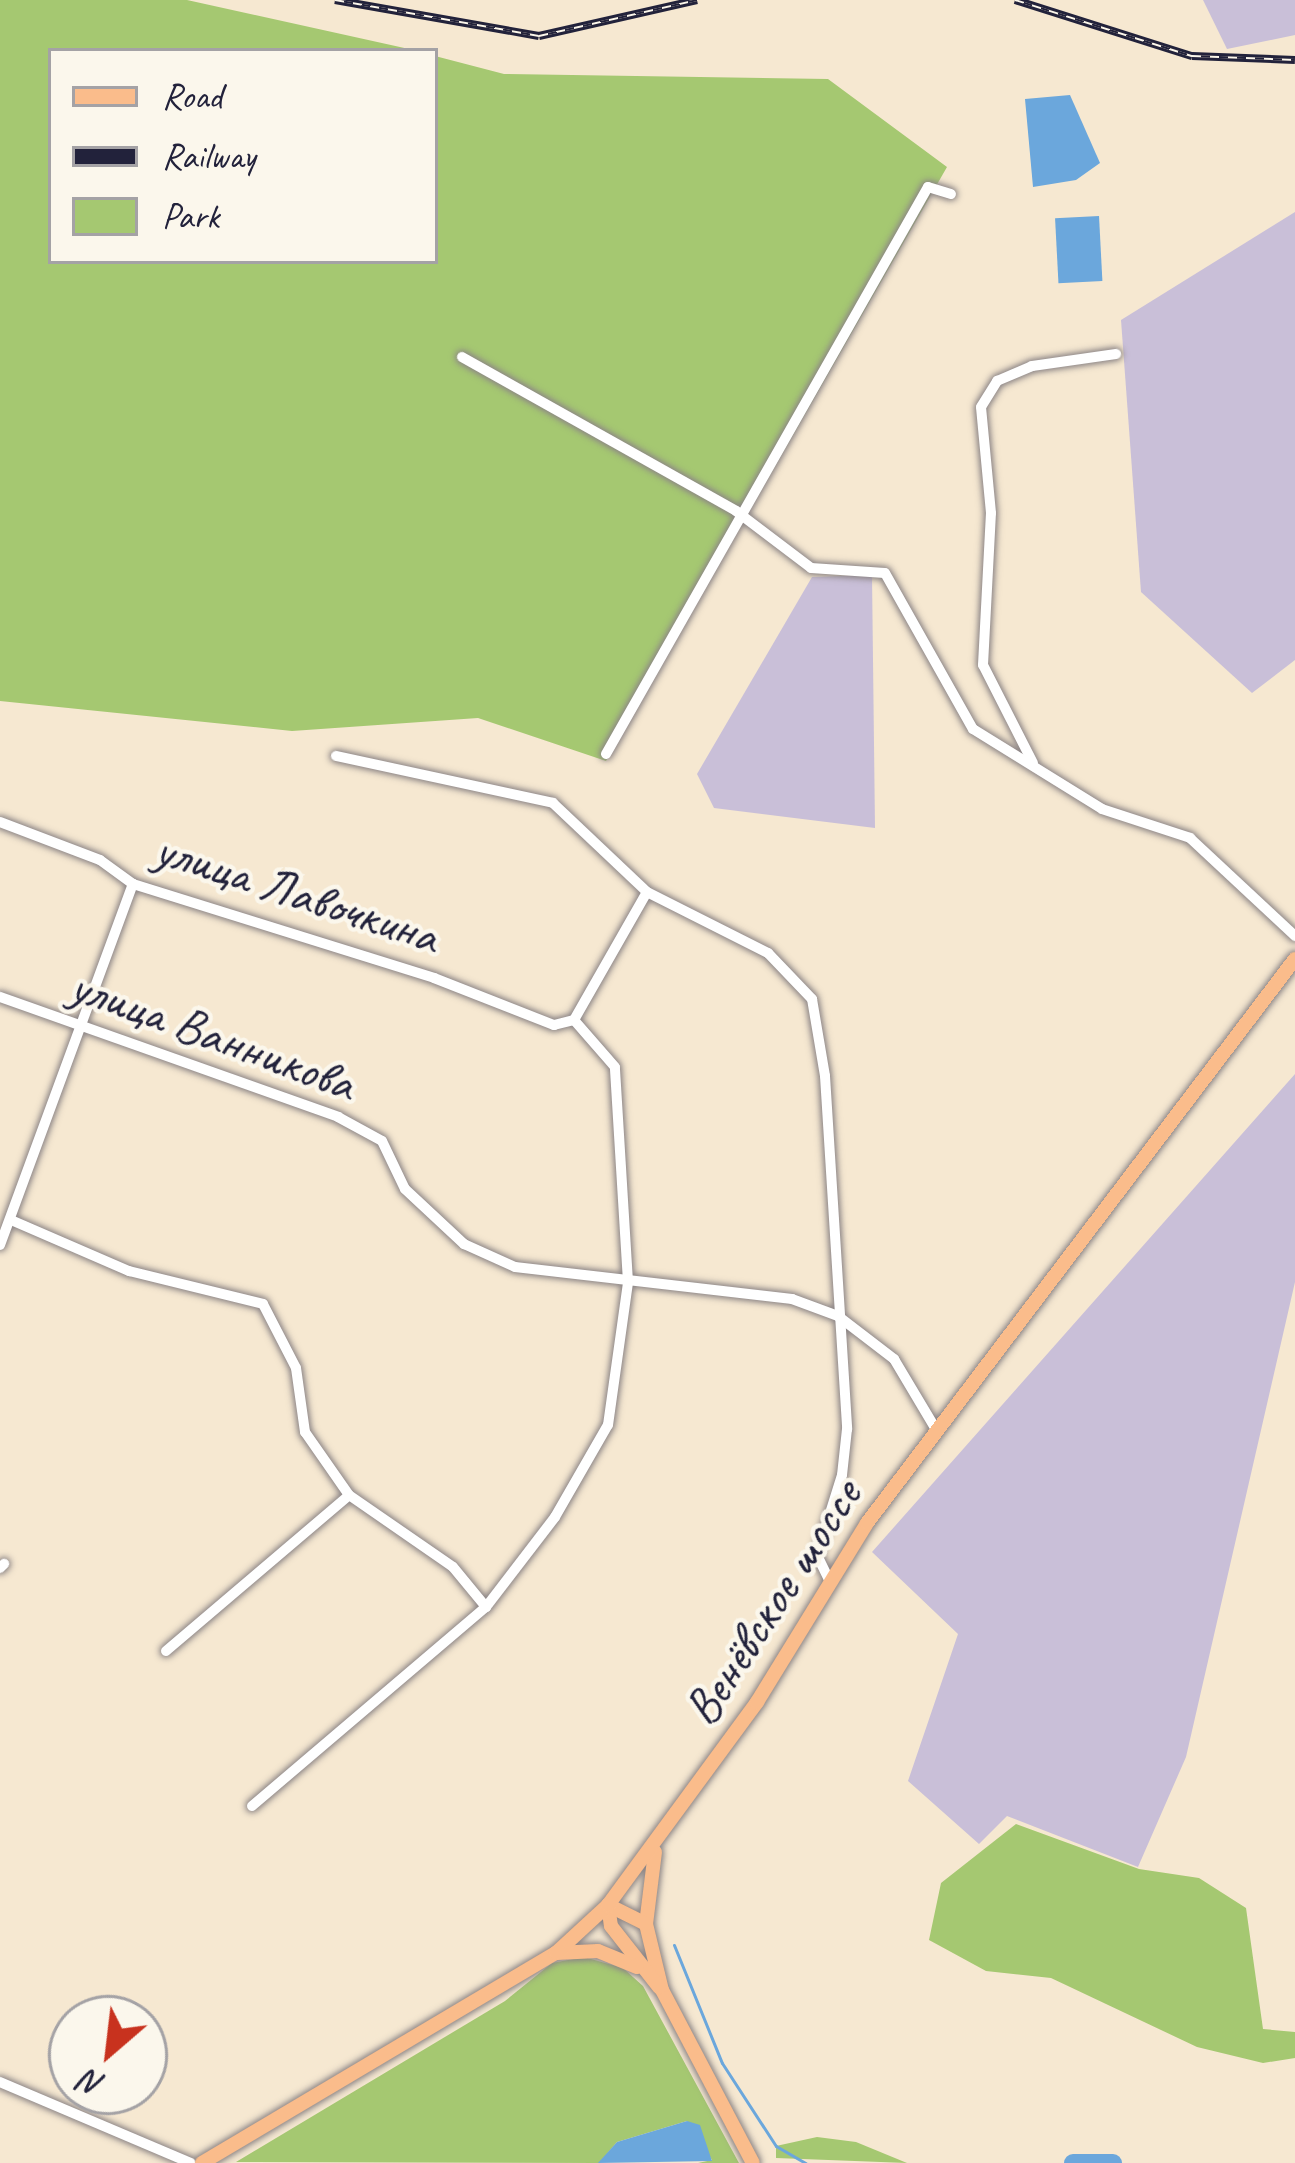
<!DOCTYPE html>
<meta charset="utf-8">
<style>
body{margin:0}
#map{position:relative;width:1295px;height:2163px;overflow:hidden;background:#f6e8d1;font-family:Caveat,sans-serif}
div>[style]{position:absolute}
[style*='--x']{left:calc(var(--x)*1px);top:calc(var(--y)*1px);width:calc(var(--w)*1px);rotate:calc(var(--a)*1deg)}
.industrial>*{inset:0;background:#c9bfd8}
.green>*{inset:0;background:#a5c871}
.water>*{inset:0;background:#6ba7dc;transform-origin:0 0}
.stream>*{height:3px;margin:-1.5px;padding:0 1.5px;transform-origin:1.5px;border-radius:1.5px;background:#6ba7dc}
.river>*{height:18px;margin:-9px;padding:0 9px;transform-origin:9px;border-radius:9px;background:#6ba7dc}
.roads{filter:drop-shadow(0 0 3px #8c8586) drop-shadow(0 0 3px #8c8586)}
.minor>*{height:10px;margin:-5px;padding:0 5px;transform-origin:5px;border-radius:5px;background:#fff}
.major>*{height:14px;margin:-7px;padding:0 7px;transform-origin:7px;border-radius:7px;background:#fabc8b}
.rail>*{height:8px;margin-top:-4px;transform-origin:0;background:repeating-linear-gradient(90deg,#fbf7ec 0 9px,#22223b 0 18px);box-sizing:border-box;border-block:3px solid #22223b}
span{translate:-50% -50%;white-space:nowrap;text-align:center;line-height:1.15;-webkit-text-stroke:9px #fbf7ec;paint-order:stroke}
.street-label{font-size:51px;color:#22223b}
.legend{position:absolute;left:48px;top:48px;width:390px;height:216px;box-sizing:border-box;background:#fbf7ec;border:3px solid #a4a2a5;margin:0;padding:15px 21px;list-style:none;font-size:36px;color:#22223b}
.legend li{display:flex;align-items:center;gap:24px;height:60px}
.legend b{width:60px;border:3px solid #a4a2a5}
.north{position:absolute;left:48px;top:1995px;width:120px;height:120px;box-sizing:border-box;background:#fbf7ec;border:3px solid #a4a2a5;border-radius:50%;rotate:208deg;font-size:33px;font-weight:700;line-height:48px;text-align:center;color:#22223b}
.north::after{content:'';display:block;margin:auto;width:42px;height:54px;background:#c8321e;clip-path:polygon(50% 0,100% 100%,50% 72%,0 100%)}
</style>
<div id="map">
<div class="industrial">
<i style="clip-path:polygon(1203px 0,1295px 0,1295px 35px,1227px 49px)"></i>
<i style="clip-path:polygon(1295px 212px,1295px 660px,1252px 693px,1141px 592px,1121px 320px)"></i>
<i style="clip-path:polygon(872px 575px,875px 828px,714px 808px,697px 774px,812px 577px)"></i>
<i style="clip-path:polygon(1295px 1074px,1295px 1282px,1186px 1757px,1138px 1867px,1007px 1816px,979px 1844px,908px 1781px,958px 1634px,872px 1552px)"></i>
</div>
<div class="green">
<i style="clip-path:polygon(0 0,187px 0,418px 51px,51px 51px,51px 261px,435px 261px,435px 56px,504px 74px,828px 79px,947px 167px,606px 761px,478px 718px,292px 731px,0 701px)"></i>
<i style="clip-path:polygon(1016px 1824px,1139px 1869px,1199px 1878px,1246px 1908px,1263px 2029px,1295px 2032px,1295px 2058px,1263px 2063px,1197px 2047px,1051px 1978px,986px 1971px,929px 1940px,941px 1883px)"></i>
<i style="clip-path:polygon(584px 1957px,623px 1968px,643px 1986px,739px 2163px,698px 2163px,712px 2160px,687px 2121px,617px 2142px,599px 2163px,236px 2162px,505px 2001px,552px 1963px)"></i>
<i style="clip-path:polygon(817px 2137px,856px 2142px,907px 2163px,776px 2158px,776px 2146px)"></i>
</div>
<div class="water">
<i style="clip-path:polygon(1070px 95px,1100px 163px,1076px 180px,1033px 187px,1025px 99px)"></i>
<i style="left:1099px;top:216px;width:65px;height:44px;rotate:87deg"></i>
<i style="clip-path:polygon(687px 2121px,700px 2125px,712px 2161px,598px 2163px,617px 2142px)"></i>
</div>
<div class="stream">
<i style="--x:674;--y:1945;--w:127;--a:67.9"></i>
<i style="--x:722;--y:2063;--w:99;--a:57"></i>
<i style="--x:776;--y:2146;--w:34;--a:30"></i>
</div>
<div class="river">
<i style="--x:1073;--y:2163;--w:40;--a:0"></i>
</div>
<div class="roads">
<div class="minor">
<i style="--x:462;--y:357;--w:314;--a:29.3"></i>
<i style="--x:736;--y:511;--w:94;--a:37.2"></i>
<i style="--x:811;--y:568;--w:74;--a:3.9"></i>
<i style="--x:885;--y:573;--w:179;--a:60.6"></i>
<i style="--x:973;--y:729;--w:152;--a:31.8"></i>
<i style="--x:1102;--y:809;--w:93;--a:18.2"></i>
<i style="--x:1190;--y:838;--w:144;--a:43"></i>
<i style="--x:606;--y:754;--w:652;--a:-60.41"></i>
<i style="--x:928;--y:187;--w:24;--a:17"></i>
<i style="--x:336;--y:756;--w:222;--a:12.2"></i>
<i style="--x:553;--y:803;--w:129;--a:43.4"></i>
<i style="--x:1033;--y:763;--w:110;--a:-117"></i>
<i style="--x:983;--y:665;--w:152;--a:-87"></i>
<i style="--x:991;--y:513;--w:106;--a:-95.4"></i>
<i style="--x:981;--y:407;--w:31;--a:-58"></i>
<i style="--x:997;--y:381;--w:38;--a:-23"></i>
<i style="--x:1032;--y:366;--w:85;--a:-8.1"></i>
<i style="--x:0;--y:822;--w:107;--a:20.8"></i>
<i style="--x:100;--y:860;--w:41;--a:36"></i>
<i style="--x:133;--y:884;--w:315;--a:17.3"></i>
<i style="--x:434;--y:978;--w:129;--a:21.4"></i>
<i style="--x:554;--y:1025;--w:21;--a:-14"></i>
<i style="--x:0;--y:997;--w:359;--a:19.5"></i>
<i style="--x:338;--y:1117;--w:50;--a:28.6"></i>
<i style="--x:382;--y:1141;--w:53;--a:64.4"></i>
<i style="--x:405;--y:1189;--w:81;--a:43"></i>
<i style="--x:464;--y:1244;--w:56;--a:24.3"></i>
<i style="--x:515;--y:1267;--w:279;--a:6.6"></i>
<i style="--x:792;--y:1299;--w:49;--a:20.3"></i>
<i style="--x:838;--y:1316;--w:71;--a:37.5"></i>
<i style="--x:894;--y:1359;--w:84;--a:59.2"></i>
<i style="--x:574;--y:1020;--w:147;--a:-60.3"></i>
<i style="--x:647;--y:892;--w:136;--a:26.8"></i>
<i style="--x:768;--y:953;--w:64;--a:46.3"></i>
<i style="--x:812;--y:999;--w:78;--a:80.4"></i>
<i style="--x:825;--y:1076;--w:354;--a:86.4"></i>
<i style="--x:847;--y:1429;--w:46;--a:96.2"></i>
<i style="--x:842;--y:1475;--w:84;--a:107.4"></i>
<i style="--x:817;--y:1555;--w:30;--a:64"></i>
<i style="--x:11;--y:1220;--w:129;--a:23.4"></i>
<i style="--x:129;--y:1271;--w:138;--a:13.8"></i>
<i style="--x:263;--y:1304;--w:72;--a:62.7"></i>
<i style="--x:296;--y:1368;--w:65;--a:82"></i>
<i style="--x:305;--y:1432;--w:77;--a:55.1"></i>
<i style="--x:349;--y:1495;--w:126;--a:34.7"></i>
<i style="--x:453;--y:1567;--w:52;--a:50.5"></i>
<i style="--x:0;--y:1245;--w:385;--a:-69.8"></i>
<i style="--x:0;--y:1568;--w:6;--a:-45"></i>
<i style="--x:166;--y:1651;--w:240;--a:-40.4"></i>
<i style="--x:252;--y:1806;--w:307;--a:-40.4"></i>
<i style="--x:486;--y:1607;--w:113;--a:-52.5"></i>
<i style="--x:555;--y:1517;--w:106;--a:-60.1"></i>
<i style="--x:608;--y:1425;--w:144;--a:-82"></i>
<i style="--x:628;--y:1282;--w:215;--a:-93.5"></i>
<i style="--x:615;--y:1067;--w:62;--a:-131.1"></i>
<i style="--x:0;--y:2082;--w:207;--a:23"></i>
</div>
<div class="major">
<i style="--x:655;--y:1852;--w:73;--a:97.1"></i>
<i style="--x:646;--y:1924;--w:68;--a:76.4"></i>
<i style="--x:662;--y:1990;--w:195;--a:62.3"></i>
<i style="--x:608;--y:1905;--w:21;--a:82"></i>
<i style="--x:611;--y:1926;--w:78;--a:51.8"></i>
<i style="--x:608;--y:1905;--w:42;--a:26.6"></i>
<i style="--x:556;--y:1953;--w:42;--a:-2.7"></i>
<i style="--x:598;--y:1951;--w:42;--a:22.3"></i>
<i style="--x:202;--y:2163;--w:412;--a:-30.7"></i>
<i style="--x:556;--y:1953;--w:71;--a:-42.7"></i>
<i style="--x:608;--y:1905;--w:252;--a:-53.7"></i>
<i style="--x:757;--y:1702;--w:210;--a:-58.4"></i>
<i style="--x:867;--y:1523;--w:708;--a:-52.81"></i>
</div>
</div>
<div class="rail">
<i style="--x:335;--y:0;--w:207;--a:10"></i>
<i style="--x:539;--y:36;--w:162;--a:-12.8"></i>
<i style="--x:1015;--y:0;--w:186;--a:17.6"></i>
<i style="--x:1192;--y:56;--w:103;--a:2.2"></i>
</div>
<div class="street-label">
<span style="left:297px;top:892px;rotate:18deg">улица Лавочкина</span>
<span style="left:213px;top:1034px;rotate:20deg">улица Ванникова</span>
<span style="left:772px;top:1602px;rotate:-57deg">Венёвское шоссе</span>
</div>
<ul class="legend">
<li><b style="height:15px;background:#fabc8b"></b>Road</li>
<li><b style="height:15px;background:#22223b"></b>Railway</li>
<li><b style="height:33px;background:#a5c871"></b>Park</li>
</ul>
<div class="north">N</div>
</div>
